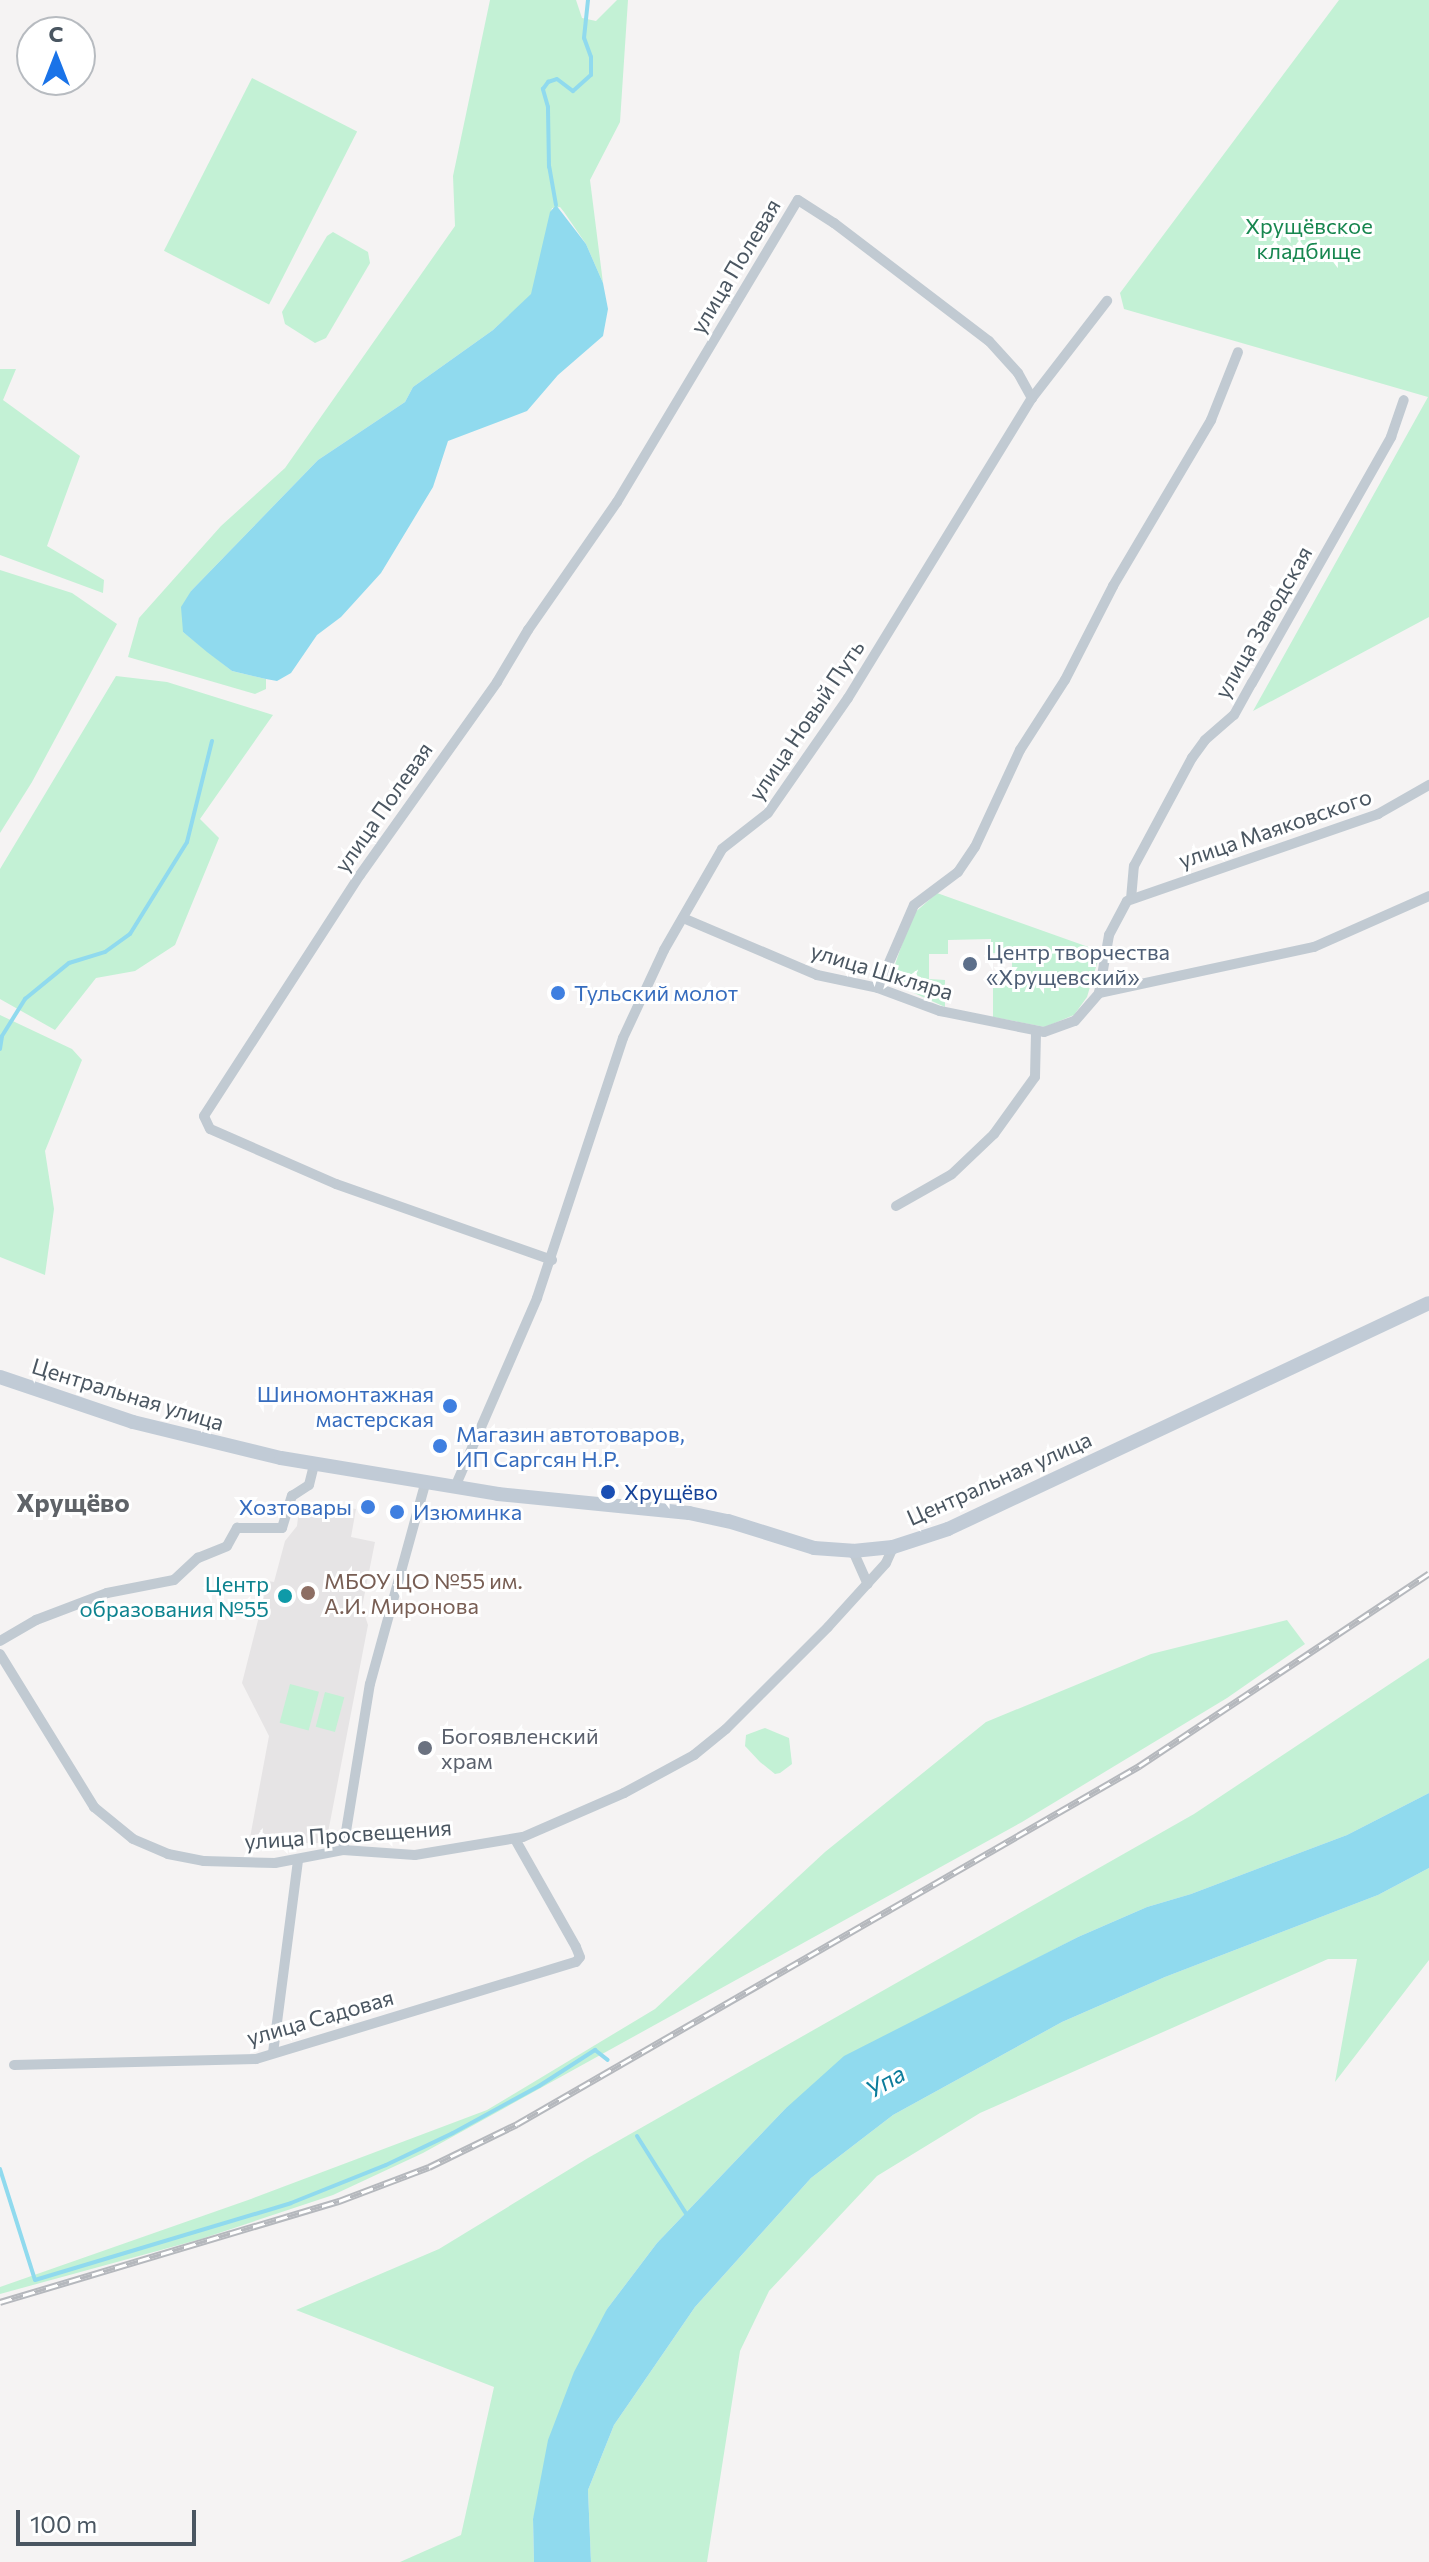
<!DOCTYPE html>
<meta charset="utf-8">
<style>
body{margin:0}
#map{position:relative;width:1429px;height:2562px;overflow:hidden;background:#f5f3f3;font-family:Commissioner,sans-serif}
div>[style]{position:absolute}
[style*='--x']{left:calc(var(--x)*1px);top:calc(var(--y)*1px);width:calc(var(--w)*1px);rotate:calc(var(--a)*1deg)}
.education>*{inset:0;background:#e6e4e5}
.green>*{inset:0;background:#c3f1d5;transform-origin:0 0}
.water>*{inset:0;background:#90daee}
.stream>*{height:4px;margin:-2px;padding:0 2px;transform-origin:2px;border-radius:2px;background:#90daee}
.minor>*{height:10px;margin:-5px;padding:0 5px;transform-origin:5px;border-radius:5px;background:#c1cad2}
.secondary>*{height:14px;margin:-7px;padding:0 7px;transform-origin:7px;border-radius:7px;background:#c1cbd6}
.rail>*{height:7px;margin-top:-3.5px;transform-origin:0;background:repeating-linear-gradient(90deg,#fff 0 12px,#b5b8bd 0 24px);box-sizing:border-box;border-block:2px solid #b5b8bd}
.dots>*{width:22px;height:22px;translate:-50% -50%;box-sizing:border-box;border:4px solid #fff;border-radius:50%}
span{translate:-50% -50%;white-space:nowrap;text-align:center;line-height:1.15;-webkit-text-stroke:6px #fff;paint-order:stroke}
.park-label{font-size:22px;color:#17864f}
.street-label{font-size:22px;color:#4a5661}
.service-label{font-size:22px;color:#4e5e75}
.left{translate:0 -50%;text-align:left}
.shop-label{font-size:22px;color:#366cbe}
.right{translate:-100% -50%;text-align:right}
.transit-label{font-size:22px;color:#164399}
.education-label{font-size:22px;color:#785e54}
.culture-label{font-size:22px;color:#0d838f}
.worship-label{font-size:22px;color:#5b616d}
.water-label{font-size:24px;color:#0c7c9b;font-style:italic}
.quarter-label{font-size:26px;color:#5f6368;font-weight:700}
.north{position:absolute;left:16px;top:16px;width:80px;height:80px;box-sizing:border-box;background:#fff;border:2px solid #b7bbc0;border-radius:50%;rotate:0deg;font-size:22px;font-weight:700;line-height:32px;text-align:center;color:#4a5661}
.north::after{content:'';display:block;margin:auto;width:28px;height:36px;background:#1a73e8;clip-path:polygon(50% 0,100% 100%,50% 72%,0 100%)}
.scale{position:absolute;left:16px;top:2510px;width:180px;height:36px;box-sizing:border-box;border:4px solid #4a5661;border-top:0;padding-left:10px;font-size:24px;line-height:28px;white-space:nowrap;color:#4a5661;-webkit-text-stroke:6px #fff;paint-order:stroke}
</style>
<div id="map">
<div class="education">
<i style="clip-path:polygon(300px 1501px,356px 1509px,351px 1537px,375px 1542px,362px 1607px,368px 1625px,326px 1843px,249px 1843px,269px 1736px,242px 1683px,268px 1581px,274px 1582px,285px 1541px,297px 1526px)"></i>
</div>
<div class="green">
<i style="clip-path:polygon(490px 0,576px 0,582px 18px,596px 21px,617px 0,628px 0,620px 122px,590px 180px,603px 283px,586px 244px,564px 212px,560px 207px,552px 208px,532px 294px,493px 330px,413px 387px,405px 402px,318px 460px,191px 591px,183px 632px,232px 671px,266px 679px,266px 689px,255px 694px,128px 657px,139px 618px,221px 526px,285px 468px,455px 226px,453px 176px)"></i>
<i style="clip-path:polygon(1339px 0,1429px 0,1429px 617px,1253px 711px,1428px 397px,1124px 309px,1120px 293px)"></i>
<i style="left:252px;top:78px;width:118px;height:194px;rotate:27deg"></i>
<i style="clip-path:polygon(333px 232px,368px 252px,370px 263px,326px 338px,315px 343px,285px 324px,282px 312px,327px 236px)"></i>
<i style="clip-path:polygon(0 369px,16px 369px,3px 400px,80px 456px,47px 546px,104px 580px,103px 593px,0 555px)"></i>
<i style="clip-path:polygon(0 570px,72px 593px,117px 624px,32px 782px,0 833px)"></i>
<i style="clip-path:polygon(116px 676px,167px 682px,273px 715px,200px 819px,219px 838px,175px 945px,135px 971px,96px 978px,55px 1030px,0 999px,0 869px)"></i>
<i style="clip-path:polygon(937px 893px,1094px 949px,1099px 957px,1087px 997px,1074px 1015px,1045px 1027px,993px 1017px,993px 980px,1012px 979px,1012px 954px,991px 953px,991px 939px,948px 940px,948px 954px,929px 954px,929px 979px,945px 980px,945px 1007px,892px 983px,890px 979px,912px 915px)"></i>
<i style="clip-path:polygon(0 1015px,72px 1049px,82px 1060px,45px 1151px,54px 1209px,45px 1275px,0 1257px)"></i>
<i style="clip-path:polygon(1287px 1620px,1305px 1644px,1227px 1698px,1022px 1822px,423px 2153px,333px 2195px,201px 2239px,0 2294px,0 2287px,251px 2199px,487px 2110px,655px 2009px,825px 1852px,986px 1722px,1151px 1654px)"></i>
<i style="clip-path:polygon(1429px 1658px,1429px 1793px,1347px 1835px,1191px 1894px,1147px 1907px,1078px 1937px,982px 1987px,785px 2109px,657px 2243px,607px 2309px,533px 2519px,534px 2562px,400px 2562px,461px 2535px,494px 2387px,296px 2310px,439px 2249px,588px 2158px,1194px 1814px)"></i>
<i style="left:290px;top:1684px;width:30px;height:40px;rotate:15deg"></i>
<i style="left:325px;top:1692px;width:20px;height:36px;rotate:15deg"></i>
<i style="clip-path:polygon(765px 1728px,789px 1738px,792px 1764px,780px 1773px,775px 1774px,760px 1762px,745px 1746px,746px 1735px)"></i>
<i style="clip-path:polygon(1429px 1868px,1429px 1960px,1335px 2082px,1357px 1959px,1328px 1959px,980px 2113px,877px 2176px,769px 2291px,740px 2351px,707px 2562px,591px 2562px,588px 2490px,614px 2425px,695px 2307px,811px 2178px,893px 2115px,1062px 2022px,1165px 1977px,1378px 1895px)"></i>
</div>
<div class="water">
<i style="clip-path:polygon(556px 205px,586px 244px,603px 283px,608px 309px,603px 336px,558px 375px,527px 411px,448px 441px,433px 487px,381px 573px,341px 617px,317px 635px,291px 673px,277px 681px,266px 679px,232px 671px,207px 652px,183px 632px,181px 607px,191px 591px,318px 460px,405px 402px,413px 387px,493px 330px,531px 294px,550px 212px)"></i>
<i style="clip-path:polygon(1429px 1793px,1429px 1868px,1378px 1895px,1165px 1977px,1062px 2022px,893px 2115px,811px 2178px,695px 2307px,614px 2425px,588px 2490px,591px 2562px,534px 2562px,533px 2519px,548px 2440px,574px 2372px,607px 2309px,657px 2243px,785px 2109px,844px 2056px,1078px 1937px,1147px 1907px,1191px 1894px,1347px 1835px)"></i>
</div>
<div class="stream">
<i style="--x:556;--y:205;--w:39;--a:-100"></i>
<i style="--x:549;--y:167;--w:60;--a:-91"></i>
<i style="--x:548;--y:107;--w:19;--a:-106"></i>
<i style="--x:543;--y:89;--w:9;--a:-54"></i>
<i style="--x:548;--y:82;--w:9;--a:-18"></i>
<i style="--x:557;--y:79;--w:20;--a:37"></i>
<i style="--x:573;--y:91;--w:24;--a:-42"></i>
<i style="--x:591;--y:75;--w:18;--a:-90"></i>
<i style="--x:591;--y:57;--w:20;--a:-110"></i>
<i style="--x:584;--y:38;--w:38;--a:-84"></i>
<i style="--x:0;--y:1049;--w:13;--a:-81"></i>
<i style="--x:2;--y:1036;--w:44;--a:-58.1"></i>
<i style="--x:25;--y:999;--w:57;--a:-39.3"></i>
<i style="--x:69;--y:963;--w:38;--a:-17"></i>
<i style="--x:105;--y:952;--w:31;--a:-36"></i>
<i style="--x:130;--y:934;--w:108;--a:-58.2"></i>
<i style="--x:187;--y:842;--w:104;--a:-76.1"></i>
<i style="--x:637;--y:2136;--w:93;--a:57.7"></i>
<i style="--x:0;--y:2169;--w:116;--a:72.5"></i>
<i style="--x:35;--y:2280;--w:267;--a:-16.7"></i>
<i style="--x:291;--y:2203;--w:102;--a:-21.8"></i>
<i style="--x:386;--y:2165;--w:74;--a:-25.5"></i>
<i style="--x:453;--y:2133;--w:98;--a:-28.7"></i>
<i style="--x:539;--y:2086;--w:67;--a:-32.7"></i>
<i style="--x:595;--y:2050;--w:16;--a:38"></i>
</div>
<div class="minor">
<i style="--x:1131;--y:899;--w:33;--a:-85"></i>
<i style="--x:1134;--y:866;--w:123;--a:-61.8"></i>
<i style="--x:1192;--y:758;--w:22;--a:-54"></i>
<i style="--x:1205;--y:740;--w:38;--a:-41"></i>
<i style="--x:1234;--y:715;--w:37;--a:-61"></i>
<i style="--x:1252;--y:683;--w:283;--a:-60.5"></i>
<i style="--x:1391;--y:437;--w:39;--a:-71"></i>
<i style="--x:683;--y:918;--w:146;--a:23"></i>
<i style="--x:817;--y:975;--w:62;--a:12"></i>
<i style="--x:878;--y:988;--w:66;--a:20.4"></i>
<i style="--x:940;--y:1011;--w:106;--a:11.4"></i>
<i style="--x:1044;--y:1032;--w:33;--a:-20"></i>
<i style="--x:1075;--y:1021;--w:37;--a:-49"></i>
<i style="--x:1099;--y:993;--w:220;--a:-12.1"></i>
<i style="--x:1314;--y:947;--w:126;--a:-23.9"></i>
<i style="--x:878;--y:988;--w:90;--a:-66.6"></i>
<i style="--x:914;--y:905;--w:55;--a:-36.9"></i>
<i style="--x:958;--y:872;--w:30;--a:-56"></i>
<i style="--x:975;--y:847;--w:107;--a:-65.1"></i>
<i style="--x:1020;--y:750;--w:83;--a:-57.3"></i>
<i style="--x:1065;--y:680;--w:106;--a:-62.9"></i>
<i style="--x:1113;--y:586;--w:193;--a:-59.4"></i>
<i style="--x:1211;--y:420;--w:73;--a:-68.3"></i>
<i style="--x:1099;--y:993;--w:59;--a:-80.2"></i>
<i style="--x:1109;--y:935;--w:38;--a:-62"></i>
<i style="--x:1127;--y:901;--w:266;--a:-19.1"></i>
<i style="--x:1378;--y:814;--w:59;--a:-29.6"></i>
<i style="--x:896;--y:1206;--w:64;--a:-29.7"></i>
<i style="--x:952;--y:1174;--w:58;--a:-43.6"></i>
<i style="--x:994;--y:1134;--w:70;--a:-54.3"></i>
<i style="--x:1035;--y:1077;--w:45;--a:-88.7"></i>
<i style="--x:552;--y:1260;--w:229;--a:-160.6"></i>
<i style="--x:336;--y:1184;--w:137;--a:-156.4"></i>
<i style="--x:210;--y:1129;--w:14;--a:-115"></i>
<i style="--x:204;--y:1116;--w:287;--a:-57.1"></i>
<i style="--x:360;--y:875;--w:237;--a:-54.6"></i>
<i style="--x:497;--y:682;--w:61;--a:-59.2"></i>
<i style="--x:528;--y:630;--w:156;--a:-55.2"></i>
<i style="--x:617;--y:502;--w:352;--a:-59.1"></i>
<i style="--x:798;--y:200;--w:43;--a:32.6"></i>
<i style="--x:834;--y:223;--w:195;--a:37.3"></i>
<i style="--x:989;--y:341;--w:43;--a:47.8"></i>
<i style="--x:1018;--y:373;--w:29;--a:61"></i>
<i style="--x:455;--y:1487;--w:206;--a:-66.5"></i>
<i style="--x:537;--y:1298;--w:274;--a:-71.7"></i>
<i style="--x:623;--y:1038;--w:97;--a:-65"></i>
<i style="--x:664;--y:950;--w:116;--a:-60.1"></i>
<i style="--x:722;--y:849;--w:58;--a:-38"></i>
<i style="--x:768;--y:813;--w:140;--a:-55.2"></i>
<i style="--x:848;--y:698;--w:352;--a:-58.5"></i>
<i style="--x:1032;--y:398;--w:123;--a:-52.3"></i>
<i style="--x:853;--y:1551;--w:36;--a:66"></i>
<i style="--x:0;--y:1641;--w:42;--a:-30.3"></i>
<i style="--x:36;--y:1620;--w:76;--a:-20.8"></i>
<i style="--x:107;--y:1593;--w:68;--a:-11"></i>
<i style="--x:174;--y:1580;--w:33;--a:-43"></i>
<i style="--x:198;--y:1558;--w:31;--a:-22"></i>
<i style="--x:227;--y:1546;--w:21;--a:-61"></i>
<i style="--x:237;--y:1528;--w:45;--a:0"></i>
<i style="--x:282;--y:1528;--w:34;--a:-73"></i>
<i style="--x:292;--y:1496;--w:20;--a:-33"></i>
<i style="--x:309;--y:1485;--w:21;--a:-76"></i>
<i style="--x:0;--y:1654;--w:180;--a:58.4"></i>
<i style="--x:94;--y:1807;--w:50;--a:39.4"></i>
<i style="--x:133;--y:1839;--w:38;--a:23"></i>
<i style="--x:168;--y:1854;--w:37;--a:11"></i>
<i style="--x:204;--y:1861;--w:71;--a:1.6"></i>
<i style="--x:275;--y:1863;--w:69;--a:-10.8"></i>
<i style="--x:343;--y:1850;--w:72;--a:4"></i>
<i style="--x:415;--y:1855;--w:109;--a:-9.5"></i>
<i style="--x:523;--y:1837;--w:110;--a:-23.5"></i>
<i style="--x:624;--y:1793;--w:80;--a:-28.5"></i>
<i style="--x:694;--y:1755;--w:41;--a:-39.1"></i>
<i style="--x:726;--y:1729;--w:144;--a:-45"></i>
<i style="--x:828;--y:1627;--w:86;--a:-47.8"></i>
<i style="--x:886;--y:1563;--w:17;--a:-66"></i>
<i style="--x:343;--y:1850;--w:168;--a:-80.8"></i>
<i style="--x:370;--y:1684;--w:207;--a:-74.6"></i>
<i style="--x:273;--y:2053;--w:195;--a:-82.6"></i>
<i style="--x:14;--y:2065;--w:242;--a:-1.4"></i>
<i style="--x:256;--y:2059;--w:334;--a:-16.9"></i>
<i style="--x:576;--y:1962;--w:6;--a:-51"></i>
<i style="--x:580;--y:1957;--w:11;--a:-112"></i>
<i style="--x:576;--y:1947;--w:124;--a:-119.5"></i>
</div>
<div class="secondary">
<i style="--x:0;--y:1377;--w:140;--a:18.7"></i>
<i style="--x:133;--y:1422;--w:152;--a:13.7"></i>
<i style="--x:281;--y:1458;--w:220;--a:9.4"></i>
<i style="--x:498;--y:1494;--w:192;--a:5.7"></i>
<i style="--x:689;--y:1513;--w:40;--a:12"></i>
<i style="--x:728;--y:1521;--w:90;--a:17.4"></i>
<i style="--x:814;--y:1548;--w:39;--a:4"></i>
<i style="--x:853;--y:1551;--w:40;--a:-5.7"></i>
<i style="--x:893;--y:1547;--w:58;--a:-18.1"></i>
<i style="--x:948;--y:1529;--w:531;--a:-25.17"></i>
</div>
<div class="rail">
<i style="--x:0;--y:2302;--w:354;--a:-16.6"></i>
<i style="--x:339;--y:2201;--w:96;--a:-20.7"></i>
<i style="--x:429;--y:2167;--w:98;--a:-26"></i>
<i style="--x:517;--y:2124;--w:718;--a:-29.92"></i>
<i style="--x:1139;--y:1766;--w:348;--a:-33.6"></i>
</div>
<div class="dots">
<i style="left:970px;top:964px;background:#5c6f8a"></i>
<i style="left:558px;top:993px;background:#3f7fe0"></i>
<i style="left:450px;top:1406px;background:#3f7fe0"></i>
<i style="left:440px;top:1446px;background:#3f7fe0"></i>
<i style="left:608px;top:1492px;background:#1a4fb4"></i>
<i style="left:368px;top:1507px;background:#3f7fe0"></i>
<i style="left:397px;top:1512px;background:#3f7fe0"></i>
<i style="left:308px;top:1593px;background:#8d6e63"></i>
<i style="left:285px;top:1596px;background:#0f9aa8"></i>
<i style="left:425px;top:1748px;background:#6b7280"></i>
</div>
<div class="park-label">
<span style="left:1309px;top:238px">Хрущёвское<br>кладбище</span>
</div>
<div class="street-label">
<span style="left:735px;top:266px;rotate:-59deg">улица Полевая</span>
<span style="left:1263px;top:622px;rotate:-60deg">улица Заводская</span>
<span style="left:806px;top:720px;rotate:-56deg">улица Новый Путь</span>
<span style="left:383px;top:807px;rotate:-55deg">улица Полевая</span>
<span style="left:1275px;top:828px;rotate:-19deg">улица Маяковского</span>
<span style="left:882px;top:971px;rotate:17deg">улица Шкляра</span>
<span style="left:128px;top:1394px;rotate:17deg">Центральная улица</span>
<span style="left:999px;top:1478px;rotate:-24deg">Центральная улица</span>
<span style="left:348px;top:1834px;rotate:-4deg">улица Просвещения</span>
<span style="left:320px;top:2017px;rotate:-16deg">улица Садовая</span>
</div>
<div class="service-label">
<span class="left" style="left:986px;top:964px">Центр творчества<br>«Хрущевский»</span>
</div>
<div class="shop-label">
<span class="left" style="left:574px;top:993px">Тульский молот</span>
<span class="right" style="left:434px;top:1406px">Шиномонтажная<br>мастерская</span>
<span class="left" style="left:456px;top:1446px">Магазин автотоваров,<br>ИП Саргсян Н.Р.</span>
<span class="right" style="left:352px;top:1507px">Хозтовары</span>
<span class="left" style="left:413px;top:1512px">Изюминка</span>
</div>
<div class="transit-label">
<span class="left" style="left:624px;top:1492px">Хрущёво</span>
</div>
<div class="education-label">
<span class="left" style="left:324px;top:1593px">МБОУ ЦО №55 им.<br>А.И. Миронова</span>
</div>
<div class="culture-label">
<span class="right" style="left:269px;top:1596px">Центр<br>образования №55</span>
</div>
<div class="worship-label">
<span class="left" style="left:441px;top:1748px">Богоявленский<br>храм</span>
</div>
<div class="water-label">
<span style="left:885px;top:2081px;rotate:-30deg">Упа</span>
</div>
<div class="quarter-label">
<span style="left:73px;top:1502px">Хрущёво</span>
</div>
<div class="north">С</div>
<div class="scale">100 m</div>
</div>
